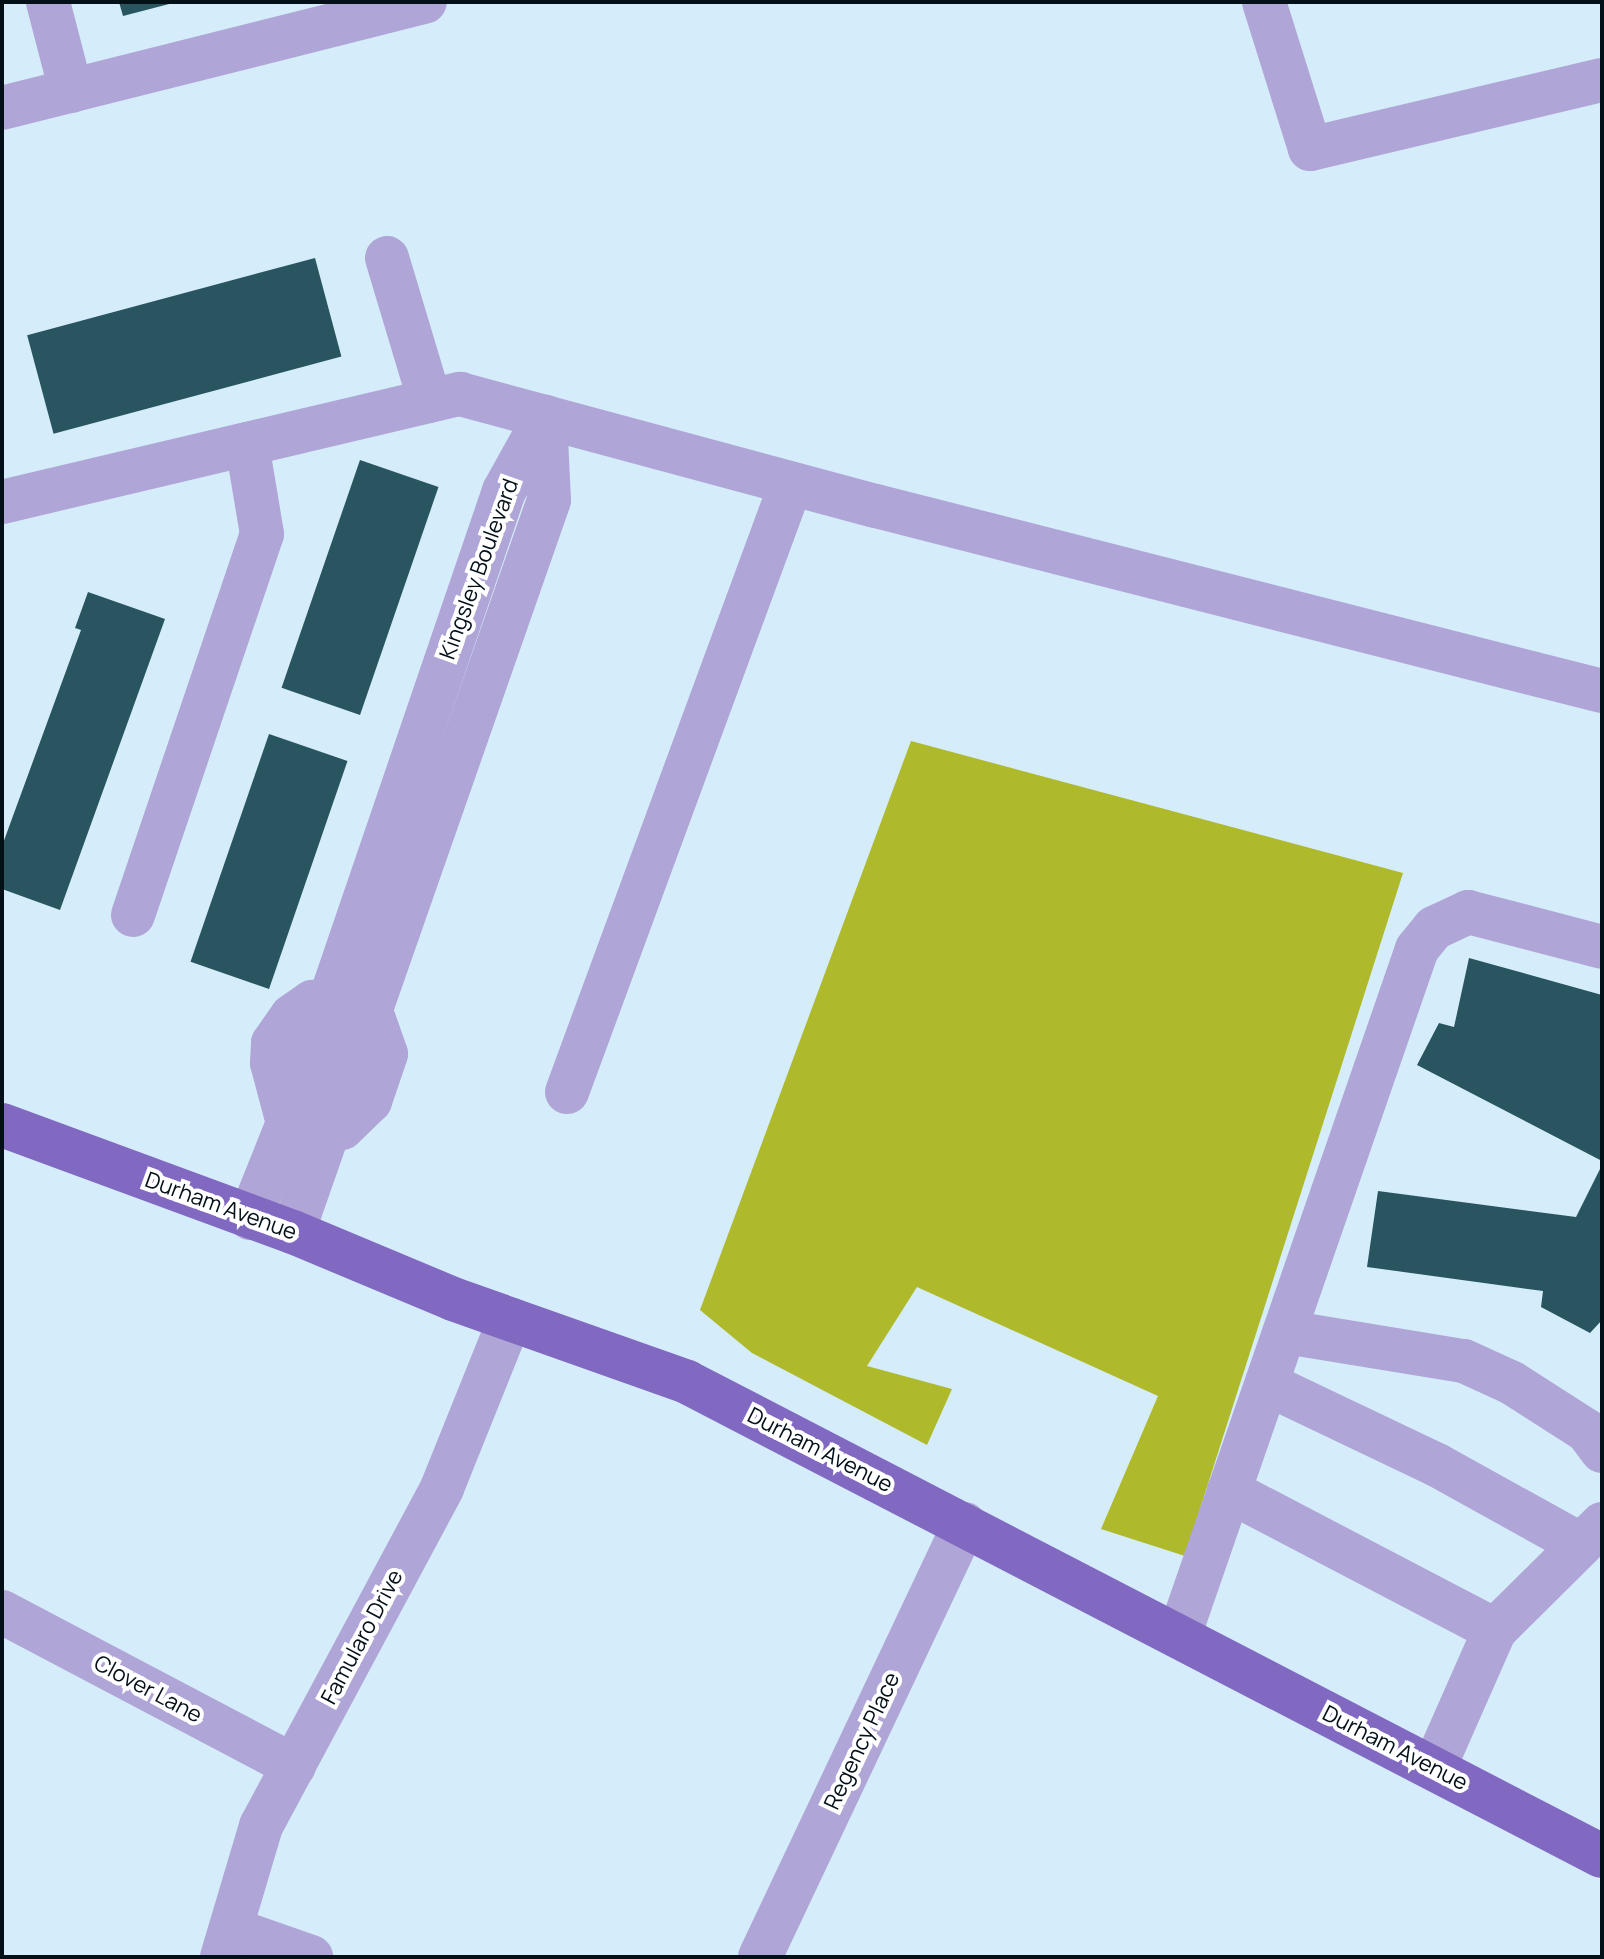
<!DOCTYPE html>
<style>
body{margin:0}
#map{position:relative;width:1604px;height:1959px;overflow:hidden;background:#d5ecfa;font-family:Manrope,sans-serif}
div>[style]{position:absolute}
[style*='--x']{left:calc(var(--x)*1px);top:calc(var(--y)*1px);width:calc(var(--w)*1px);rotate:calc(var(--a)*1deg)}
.forest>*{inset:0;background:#aeb92b}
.building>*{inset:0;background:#28555f;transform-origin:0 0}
.minor>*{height:44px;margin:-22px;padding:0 22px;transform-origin:22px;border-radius:22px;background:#afa5d6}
.major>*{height:44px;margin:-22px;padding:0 22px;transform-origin:22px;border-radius:22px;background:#8169c1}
span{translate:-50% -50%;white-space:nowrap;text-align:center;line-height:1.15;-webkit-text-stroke:8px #fff;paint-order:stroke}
.street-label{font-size:22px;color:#031018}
.frame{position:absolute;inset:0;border:4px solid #031018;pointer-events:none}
</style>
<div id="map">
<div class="forest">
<i style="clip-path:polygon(911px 741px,1403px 873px,1185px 1556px,1101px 1529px,1158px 1396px,917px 1287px,867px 1366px,952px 1389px,927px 1445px,752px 1353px,700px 1310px)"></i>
</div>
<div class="building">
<i style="clip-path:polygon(119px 2px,173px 2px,173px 3px,123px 16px)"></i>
<i style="left:315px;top:258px;width:102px;height:298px;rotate:75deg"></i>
<i style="left:360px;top:460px;width:83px;height:241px;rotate:19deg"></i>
<i style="clip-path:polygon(88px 592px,165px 619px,60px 910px,2px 889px,2px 846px,81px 630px,75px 628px)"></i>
<i style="left:269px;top:734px;width:83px;height:241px;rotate:19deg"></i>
<i style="clip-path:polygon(1469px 958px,1602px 995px,1602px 1161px,1417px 1065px,1439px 1023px,1454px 1027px)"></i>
<i style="clip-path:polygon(1602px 1165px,1602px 1320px,1590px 1333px,1541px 1307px,1543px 1291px,1367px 1267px,1378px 1191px,1576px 1217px)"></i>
</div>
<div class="minor">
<i style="--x:48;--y:2;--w:92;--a:75.5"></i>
<i style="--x:1264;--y:2;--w:154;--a:72.6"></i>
<i style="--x:1310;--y:149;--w:300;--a:-13.3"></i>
<i style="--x:2;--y:108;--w:436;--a:-14.1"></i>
<i style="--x:387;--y:258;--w:149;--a:73.3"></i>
<i style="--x:2;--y:502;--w:471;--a:-13.3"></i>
<i style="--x:460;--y:394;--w:431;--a:15.1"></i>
<i style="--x:876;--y:506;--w:749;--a:14.3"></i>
<i style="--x:133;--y:915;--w:402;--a:-71.3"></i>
<i style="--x:262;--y:534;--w:91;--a:-99.5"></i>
<i style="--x:567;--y:1092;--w:648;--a:-69.78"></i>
<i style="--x:288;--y:1123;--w:62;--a:-104.9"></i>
<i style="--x:272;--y:1063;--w:20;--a:-87"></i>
<i style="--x:273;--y:1043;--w:33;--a:-55"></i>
<i style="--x:292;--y:1016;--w:24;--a:-35"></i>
<i style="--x:312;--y:1002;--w:18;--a:-6"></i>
<i style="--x:330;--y:1000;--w:44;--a:18.4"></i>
<i style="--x:372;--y:1014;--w:42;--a:70.7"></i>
<i style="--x:386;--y:1054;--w:50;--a:108.8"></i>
<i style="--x:370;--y:1101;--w:39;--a:136"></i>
<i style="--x:250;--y:1218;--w:102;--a:-68.2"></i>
<i style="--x:288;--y:1123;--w:668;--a:-71.13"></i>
<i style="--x:504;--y:491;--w:85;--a:-61"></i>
<i style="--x:293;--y:1232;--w:775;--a:-70.72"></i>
<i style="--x:549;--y:500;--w:83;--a:-92.8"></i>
<i style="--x:1286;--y:1332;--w:180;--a:9.3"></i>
<i style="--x:1464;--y:1361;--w:53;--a:24.6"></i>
<i style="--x:1512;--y:1383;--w:89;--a:32.6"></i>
<i style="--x:1587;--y:1431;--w:25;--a:53"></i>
<i style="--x:1267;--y:1384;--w:188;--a:25.5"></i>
<i style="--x:1437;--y:1465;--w:161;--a:29"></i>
<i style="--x:1229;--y:1491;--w:300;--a:27.6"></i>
<i style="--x:2;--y:1612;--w:330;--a:27.8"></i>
<i style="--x:1179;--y:1636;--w:727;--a:-70.89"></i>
<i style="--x:1417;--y:949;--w:27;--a:-51"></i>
<i style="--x:1434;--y:928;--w:38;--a:-25"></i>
<i style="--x:1468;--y:912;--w:138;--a:14.6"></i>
<i style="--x:1434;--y:1768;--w:151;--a:-66.2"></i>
<i style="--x:1495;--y:1630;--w:151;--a:-44.7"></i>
<i style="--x:231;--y:1929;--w:85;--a:19.3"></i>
<i style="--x:222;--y:1957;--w:137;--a:-73.4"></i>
<i style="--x:261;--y:1826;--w:383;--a:-61.8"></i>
<i style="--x:442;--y:1488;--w:182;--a:-68.1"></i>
<i style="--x:760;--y:1957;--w:479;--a:-64.7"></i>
</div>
<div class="major">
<i style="--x:2;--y:1125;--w:310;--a:20.2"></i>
<i style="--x:293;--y:1232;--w:173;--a:22.7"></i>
<i style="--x:453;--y:1299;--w:248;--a:19.5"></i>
<i style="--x:687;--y:1382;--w:1030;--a:27.39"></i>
</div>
<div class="street-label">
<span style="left:479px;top:569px;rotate:-70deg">Kingsley Boulevard</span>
<span style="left:221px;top:1206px;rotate:20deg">Durham Avenue</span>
<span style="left:820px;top:1450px;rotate:27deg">Durham Avenue</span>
<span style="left:362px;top:1637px;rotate:-62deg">Famularo Drive</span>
<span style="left:148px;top:1689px;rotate:28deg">Clover Lane</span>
<span style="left:862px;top:1741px;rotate:-65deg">Regency Place</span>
<span style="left:1395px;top:1748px;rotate:27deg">Durham Avenue</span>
</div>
<div class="frame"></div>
</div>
